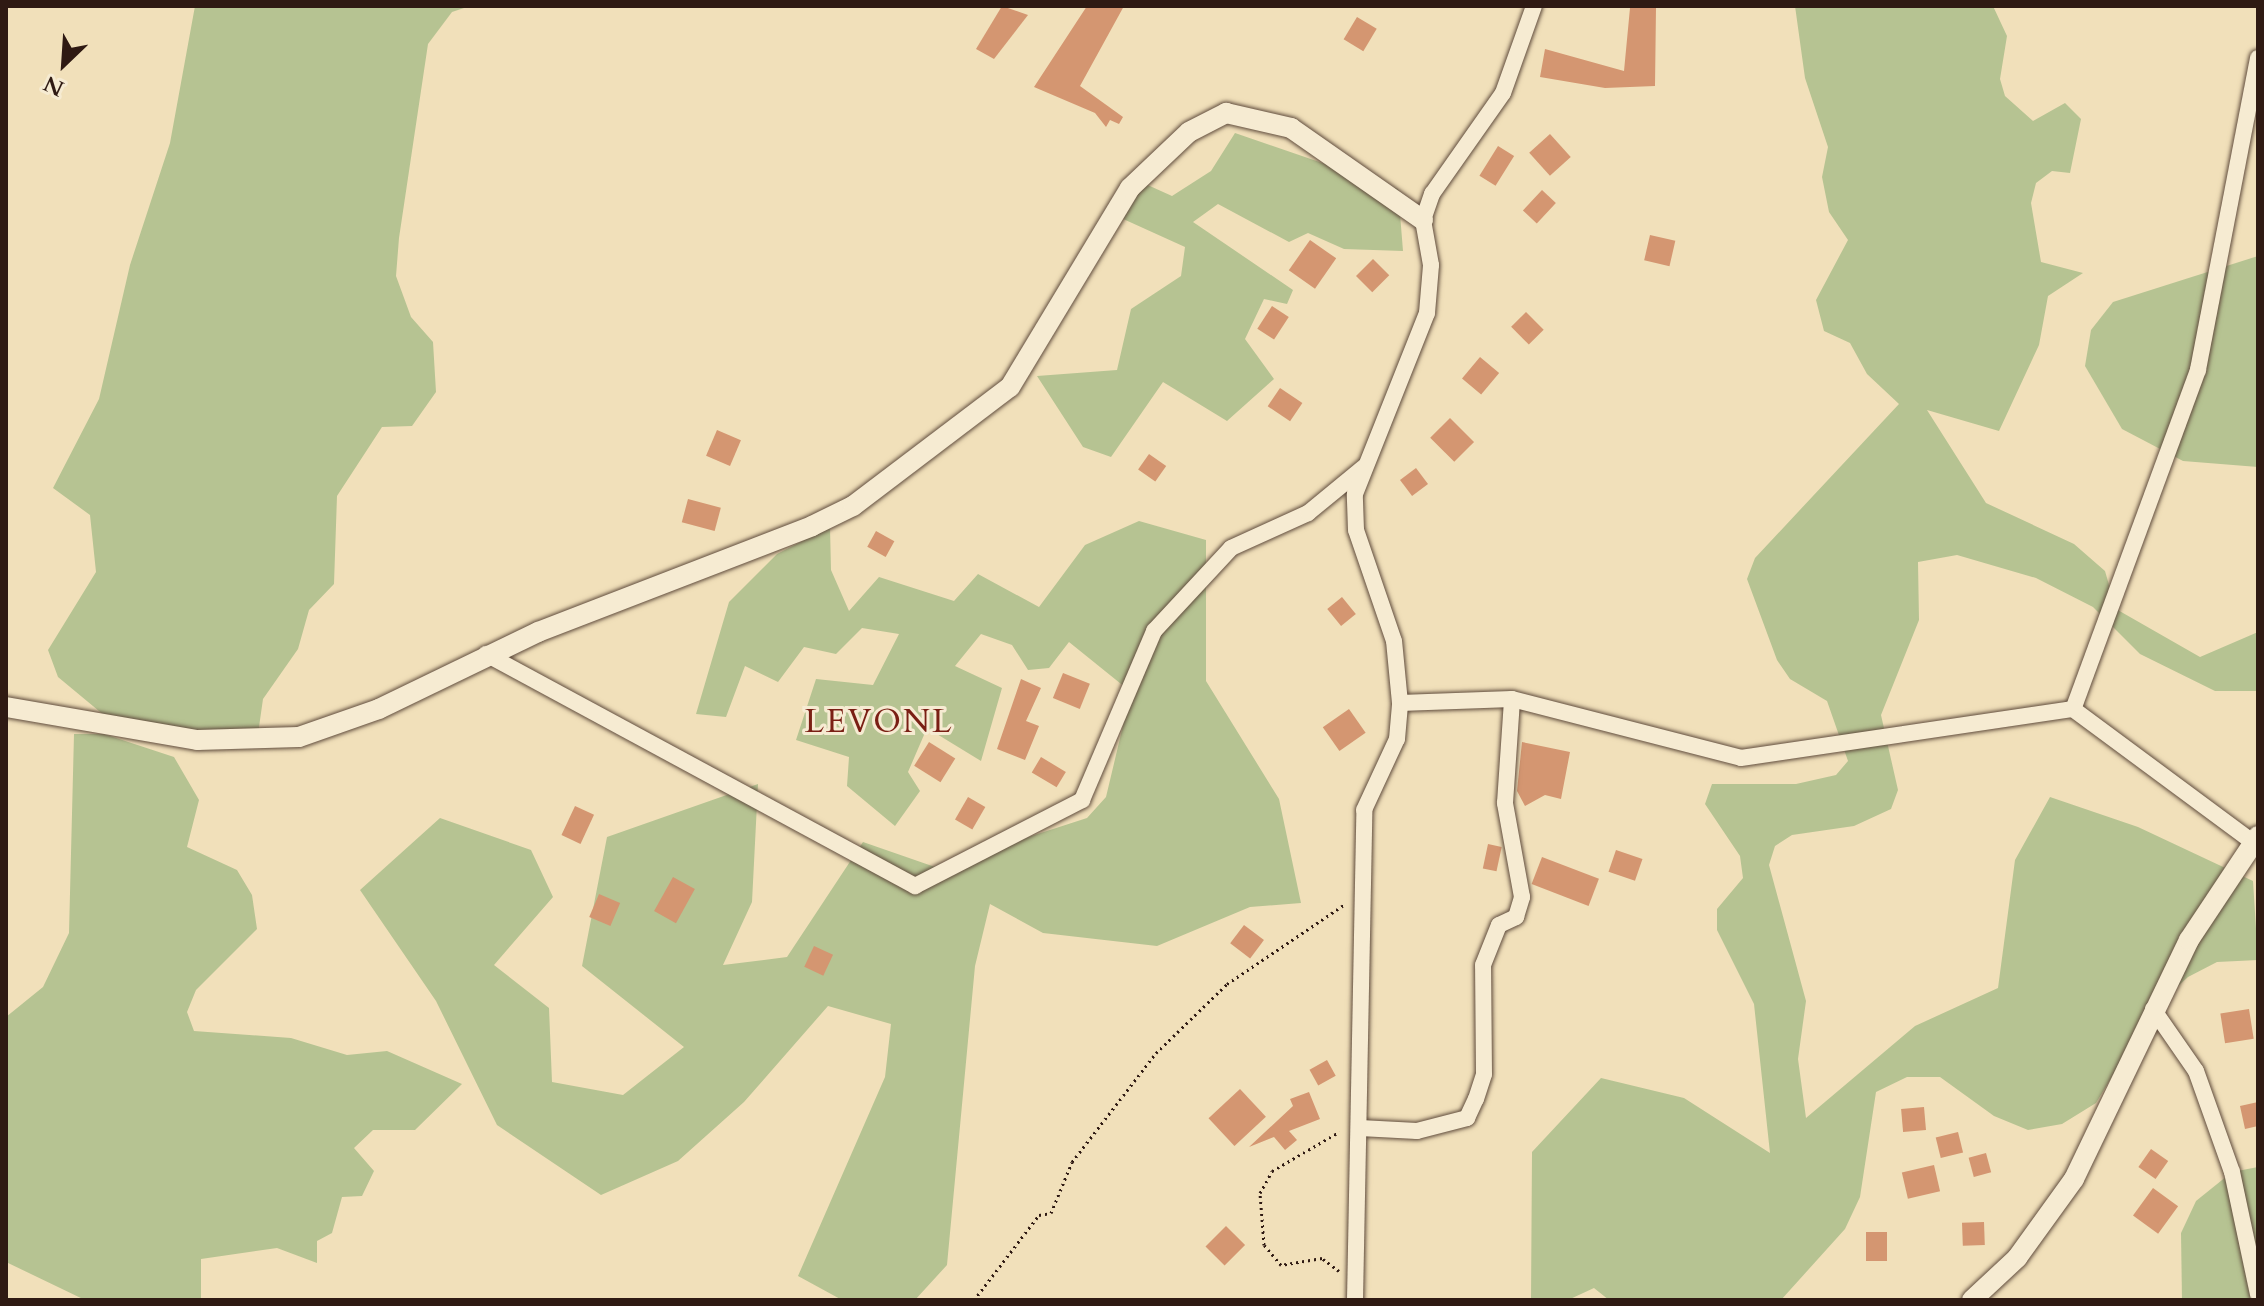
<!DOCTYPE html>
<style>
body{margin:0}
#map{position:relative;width:2264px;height:1306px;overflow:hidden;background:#f1e0ba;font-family:Cardo,serif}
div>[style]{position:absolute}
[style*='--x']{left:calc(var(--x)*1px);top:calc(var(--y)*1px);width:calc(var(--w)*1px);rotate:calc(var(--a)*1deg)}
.green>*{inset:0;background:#b6c392}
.building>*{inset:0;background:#d49671;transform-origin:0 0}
.path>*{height:3px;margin-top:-1.5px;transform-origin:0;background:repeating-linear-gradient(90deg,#2f1a13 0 2px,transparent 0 6px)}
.roads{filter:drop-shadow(0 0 2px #604c3d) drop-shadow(0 0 2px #604c3d)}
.minor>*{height:16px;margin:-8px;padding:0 8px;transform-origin:8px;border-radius:8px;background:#f6ebd2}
.tertiary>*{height:20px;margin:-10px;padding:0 10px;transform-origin:10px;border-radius:10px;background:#f6ebd2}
span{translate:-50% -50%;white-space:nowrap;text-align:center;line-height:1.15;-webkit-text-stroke:6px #f6ebd2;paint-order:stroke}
.quarter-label{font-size:32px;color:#7a1f14;letter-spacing:2px}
.frame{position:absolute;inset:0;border:8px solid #2f1a13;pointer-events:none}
.north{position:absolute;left:24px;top:24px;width:80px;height:80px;-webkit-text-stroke:6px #f6ebd2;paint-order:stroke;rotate:205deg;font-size:22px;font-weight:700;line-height:32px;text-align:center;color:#2f1a13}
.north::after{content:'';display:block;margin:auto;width:28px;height:36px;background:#2f1a13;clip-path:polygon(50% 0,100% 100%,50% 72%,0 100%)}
</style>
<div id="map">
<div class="green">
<i style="clip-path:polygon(195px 6px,467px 7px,452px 12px,428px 44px,399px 238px,396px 276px,411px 317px,433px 342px,436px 392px,412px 426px,382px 427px,337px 496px,334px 584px,309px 610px,298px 649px,263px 699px,257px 741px,111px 721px,58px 677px,48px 650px,96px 572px,90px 515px,53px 488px,99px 399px,130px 265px,170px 143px)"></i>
<i style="clip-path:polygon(1795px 6px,1993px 6px,2007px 36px,2000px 79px,2005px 96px,2033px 121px,2065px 103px,2081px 119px,2070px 173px,2052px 171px,2036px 183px,2031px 203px,2041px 262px,2083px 273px,2048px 296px,2039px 345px,1999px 431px,1927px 410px,1986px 503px,2074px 544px,2105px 571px,2116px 609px,2200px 657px,2258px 632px,2258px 691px,2215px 691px,2140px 654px,2093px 607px,2036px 578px,1957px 555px,1918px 562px,1919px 620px,1881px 715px,1898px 790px,1891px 809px,1854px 826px,1792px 835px,1775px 846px,1769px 865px,1806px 1001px,1798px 1059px,1806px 1118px,1915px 1026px,1998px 988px,2015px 860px,2050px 797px,2138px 827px,2253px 881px,2258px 960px,2217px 962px,2188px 977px,2153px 1009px,2096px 1103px,2062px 1124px,2028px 1130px,1994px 1116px,1940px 1077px,1907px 1077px,1876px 1092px,1860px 1197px,1845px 1229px,1781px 1300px,1609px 1300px,1594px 1288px,1568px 1300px,1531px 1300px,1532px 1152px,1601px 1078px,1684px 1098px,1770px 1153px,1754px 1004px,1717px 930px,1717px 909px,1743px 878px,1740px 856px,1705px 804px,1712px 784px,1796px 784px,1836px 775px,1848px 761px,1827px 701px,1790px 679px,1777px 660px,1747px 579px,1755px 558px,1899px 404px,1867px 374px,1850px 343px,1824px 331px,1816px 300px,1848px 240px,1829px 212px,1822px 177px,1828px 147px,1805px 78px)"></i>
<i style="clip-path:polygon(1235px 133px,1398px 189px,1403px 251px,1344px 249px,1308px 233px,1289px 242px,1218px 204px,1193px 222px,1293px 290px,1287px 304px,1264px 299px,1245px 339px,1274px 379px,1227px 421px,1163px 382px,1111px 457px,1083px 447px,1037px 376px,1117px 370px,1131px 309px,1181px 276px,1185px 247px,1121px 218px,1141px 182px,1172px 196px,1211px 171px)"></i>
<i style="clip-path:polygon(2258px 256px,2258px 467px,2183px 461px,2122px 429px,2085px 366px,2091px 330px,2113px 302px)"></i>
<i style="clip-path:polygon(1139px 521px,1206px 540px,1206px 681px,1279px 799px,1301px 903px,1250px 907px,1157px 946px,1043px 933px,990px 904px,975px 966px,947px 1265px,915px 1300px,842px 1300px,798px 1276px,885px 1077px,891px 1024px,828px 1006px,744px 1102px,678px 1161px,601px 1195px,497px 1125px,436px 1001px,360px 890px,440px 818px,531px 850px,553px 897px,494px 965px,549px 1008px,552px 1082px,623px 1095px,684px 1047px,582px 966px,607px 837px,758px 784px,752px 902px,723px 965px,787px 957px,863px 842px,935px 867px,1087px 818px,1106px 797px,1131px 692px,1069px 642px,1049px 668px,1028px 670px,1012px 645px,981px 634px,955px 666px,1002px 688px,981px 761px,927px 728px,908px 772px,920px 791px,895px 826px,847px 786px,849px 757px,796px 740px,816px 679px,873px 685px,899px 634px,862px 628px,836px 654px,804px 647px,778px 682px,745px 666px,726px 717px,696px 714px,729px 602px,777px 554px,830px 527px,831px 570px,849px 611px,879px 577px,954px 601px,978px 574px,1039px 607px,1085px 545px)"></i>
<i style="clip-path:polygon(74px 734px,104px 734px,174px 757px,199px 800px,187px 847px,237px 870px,252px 895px,257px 929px,196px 990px,187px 1012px,194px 1031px,291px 1038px,347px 1055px,387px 1051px,462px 1084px,415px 1130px,373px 1130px,354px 1148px,374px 1171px,362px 1196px,342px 1197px,332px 1233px,317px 1241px,317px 1263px,277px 1248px,201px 1259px,201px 1300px,85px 1300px,6px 1262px,6px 1017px,43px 987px,69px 933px)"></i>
<i style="clip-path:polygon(2258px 1167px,2258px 1300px,2182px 1300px,2181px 1233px,2196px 1201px,2232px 1172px)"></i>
</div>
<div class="building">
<i style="clip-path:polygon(1002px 6px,1028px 15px,994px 59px,976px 49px)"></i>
<i style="clip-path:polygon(1087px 6px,1124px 6px,1080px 86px,1123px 117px,1119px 124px,1110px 120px,1106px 127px,1095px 113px,1034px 87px)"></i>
<i style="clip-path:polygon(1630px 8px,1656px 8px,1655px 86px,1605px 88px,1540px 77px,1545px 49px,1624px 71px)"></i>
<i style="left:1357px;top:17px;width:23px;height:26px;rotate:31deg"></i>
<i style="left:1550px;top:134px;width:31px;height:28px;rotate:48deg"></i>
<i style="left:1498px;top:146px;width:19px;height:35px;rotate:32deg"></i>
<i style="left:1542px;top:190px;width:19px;height:28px;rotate:43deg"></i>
<i style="left:1650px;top:235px;width:26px;height:26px;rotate:13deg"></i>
<i style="left:1310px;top:240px;width:32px;height:37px;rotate:35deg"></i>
<i style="left:1373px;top:259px;width:23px;height:24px;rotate:45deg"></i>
<i style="left:1272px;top:306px;width:20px;height:27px;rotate:33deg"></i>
<i style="left:1526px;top:312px;width:25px;height:21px;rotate:45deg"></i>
<i style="left:1480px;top:357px;width:25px;height:28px;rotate:40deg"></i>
<i style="left:1280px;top:388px;width:27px;height:22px;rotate:34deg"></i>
<i style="left:1450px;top:418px;width:34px;height:28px;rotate:45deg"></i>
<i style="left:717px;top:430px;width:26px;height:28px;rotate:23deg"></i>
<i style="left:1149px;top:454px;width:21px;height:19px;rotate:35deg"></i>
<i style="left:1416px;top:468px;width:20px;height:20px;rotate:53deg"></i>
<i style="left:688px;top:499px;width:34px;height:24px;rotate:15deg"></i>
<i style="left:876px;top:531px;width:21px;height:18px;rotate:29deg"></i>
<i style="left:1342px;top:597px;width:22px;height:19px;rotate:51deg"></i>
<i style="left:1063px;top:673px;width:29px;height:27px;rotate:22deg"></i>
<i style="clip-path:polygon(1021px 679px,1041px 688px,1026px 721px,1039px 726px,1025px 760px,997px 749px)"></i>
<i style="left:1349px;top:709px;width:29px;height:32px;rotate:55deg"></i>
<i style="left:929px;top:742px;width:31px;height:28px;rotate:32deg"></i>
<i style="clip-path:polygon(1522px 742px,1570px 752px,1561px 799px,1545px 795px,1525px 806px,1517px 791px)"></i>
<i style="left:1041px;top:757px;width:29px;height:18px;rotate:31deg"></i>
<i style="left:968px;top:797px;width:20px;height:26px;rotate:30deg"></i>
<i style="left:575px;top:806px;width:21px;height:32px;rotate:25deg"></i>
<i style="left:1488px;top:844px;width:14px;height:25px;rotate:12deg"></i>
<i style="left:1616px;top:850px;width:28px;height:23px;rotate:19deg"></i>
<i style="left:1542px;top:857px;width:61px;height:29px;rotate:21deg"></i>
<i style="left:673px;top:877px;width:25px;height:39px;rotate:29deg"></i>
<i style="left:599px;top:894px;width:23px;height:25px;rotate:23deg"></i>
<i style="left:1244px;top:925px;width:25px;height:23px;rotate:37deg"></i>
<i style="left:814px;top:946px;width:21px;height:23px;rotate:25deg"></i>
<i style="left:2249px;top:1009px;width:30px;height:29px;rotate:81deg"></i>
<i style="left:1327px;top:1060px;width:18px;height:20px;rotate:61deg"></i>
<i style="left:1240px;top:1089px;width:38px;height:43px;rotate:47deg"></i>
<i style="clip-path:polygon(1309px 1092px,1320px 1119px,1289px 1131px,1297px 1140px,1285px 1150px,1274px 1137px,1249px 1147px,1293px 1106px,1290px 1099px)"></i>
<i style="clip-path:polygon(2258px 1102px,2258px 1126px,2245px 1129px,2240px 1106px)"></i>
<i style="left:1924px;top:1107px;width:23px;height:23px;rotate:85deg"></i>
<i style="left:1958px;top:1132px;width:21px;height:23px;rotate:76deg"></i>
<i style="left:2151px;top:1149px;width:21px;height:22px;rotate:35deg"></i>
<i style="left:1986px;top:1153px;width:20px;height:18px;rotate:75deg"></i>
<i style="left:1934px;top:1165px;width:27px;height:33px;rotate:77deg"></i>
<i style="left:2153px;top:1188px;width:31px;height:34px;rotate:36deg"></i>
<i style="left:1984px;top:1222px;width:23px;height:22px;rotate:88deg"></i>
<i style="left:1226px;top:1226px;width:27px;height:29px;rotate:45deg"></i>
<i style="left:1866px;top:1232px;width:21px;height:29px"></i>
</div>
<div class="path">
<i style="--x:1339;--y:1271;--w:21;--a:-143"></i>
<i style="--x:1322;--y:1258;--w:42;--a:170.3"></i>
<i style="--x:1281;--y:1265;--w:26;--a:-130"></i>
<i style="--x:1264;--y:1245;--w:52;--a:-94.4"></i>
<i style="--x:1260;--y:1193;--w:25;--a:-61"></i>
<i style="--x:1272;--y:1171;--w:78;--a:-30.2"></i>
<i style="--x:974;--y:1300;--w:107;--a:-52.6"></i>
<i style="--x:1039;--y:1215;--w:12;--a:-9"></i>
<i style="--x:1051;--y:1213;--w:55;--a:-67.6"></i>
<i style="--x:1072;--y:1162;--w:138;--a:-52.4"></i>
<i style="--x:1156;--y:1053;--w:99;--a:-44.2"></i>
<i style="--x:1227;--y:984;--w:143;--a:-34.1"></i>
</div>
<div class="roads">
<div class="minor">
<i style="--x:2258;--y:58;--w:318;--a:100.9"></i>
<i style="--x:2198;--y:370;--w:361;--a:110.2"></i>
<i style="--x:2073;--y:709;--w:230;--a:36.5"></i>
<i style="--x:486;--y:654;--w:488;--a:28.4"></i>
<i style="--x:915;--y:886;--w:188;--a:-27.2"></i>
<i style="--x:1082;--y:800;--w:184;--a:-66.9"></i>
<i style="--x:1154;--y:631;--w:113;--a:-47.1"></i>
<i style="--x:1231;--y:548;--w:85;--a:-24.4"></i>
<i style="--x:1308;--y:513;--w:72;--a:-39.4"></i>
<i style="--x:1400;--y:703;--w:112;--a:-2"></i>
<i style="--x:1512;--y:699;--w:236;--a:14.4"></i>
<i style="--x:1741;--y:758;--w:336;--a:-8.4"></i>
<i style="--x:2153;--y:1009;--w:75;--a:55.3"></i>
<i style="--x:2196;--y:1071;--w:107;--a:70.4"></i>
<i style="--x:2232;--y:1172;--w:125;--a:78"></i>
<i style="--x:1360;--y:1128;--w:57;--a:3"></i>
<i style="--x:1417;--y:1131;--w:52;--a:-14.6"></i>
<i style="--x:1467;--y:1118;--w:21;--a:-65"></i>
<i style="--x:1476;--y:1099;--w:26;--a:-72"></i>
<i style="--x:1484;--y:1074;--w:109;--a:-90.5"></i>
<i style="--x:1483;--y:965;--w:43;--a:-68.2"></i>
<i style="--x:1499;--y:925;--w:19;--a:-25"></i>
<i style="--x:1516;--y:917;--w:21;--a:-73"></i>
<i style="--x:1522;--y:897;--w:96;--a:-100.3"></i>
<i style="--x:1505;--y:803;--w:104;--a:-86.1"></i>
<i style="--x:1355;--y:1300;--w:490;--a:-88.9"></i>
<i style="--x:1364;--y:810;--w:78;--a:-65.1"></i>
<i style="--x:1397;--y:739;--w:36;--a:-85"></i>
<i style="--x:1400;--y:703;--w:62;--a:-95.5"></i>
<i style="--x:1394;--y:641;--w:117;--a:-108.9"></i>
<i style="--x:1356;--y:530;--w:36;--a:-92"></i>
<i style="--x:1355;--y:494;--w:195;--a:-68.3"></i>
<i style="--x:1427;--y:313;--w:48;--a:-85.2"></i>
<i style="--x:1431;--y:265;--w:46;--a:-100.1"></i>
<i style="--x:1423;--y:220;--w:28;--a:-71"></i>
<i style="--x:1432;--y:194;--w:123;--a:-54.9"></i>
<i style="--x:1503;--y:93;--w:92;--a:-70.4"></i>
</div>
<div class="tertiary">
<i style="--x:6;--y:707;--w:194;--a:9.8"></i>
<i style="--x:197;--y:740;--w:102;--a:-1.7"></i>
<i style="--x:299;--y:737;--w:85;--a:-19.3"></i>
<i style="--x:379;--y:709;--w:177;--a:-25.8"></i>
<i style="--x:538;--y:632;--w:294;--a:-21.1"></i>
<i style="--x:812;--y:526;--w:46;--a:-26"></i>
<i style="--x:853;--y:506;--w:197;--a:-37.2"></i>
<i style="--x:1010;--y:387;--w:232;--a:-58.9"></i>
<i style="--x:1130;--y:188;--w:81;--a:-43.5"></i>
<i style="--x:1189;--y:132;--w:42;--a:-27.2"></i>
<i style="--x:1226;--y:113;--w:67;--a:13"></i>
<i style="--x:1291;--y:128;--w:161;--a:34.9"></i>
<i style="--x:1972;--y:1300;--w:62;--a:-43"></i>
<i style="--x:2017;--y:1258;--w:97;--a:-54.2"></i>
<i style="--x:2074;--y:1179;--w:265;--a:-64.3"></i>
<i style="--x:2189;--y:940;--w:125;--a:-56.4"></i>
</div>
</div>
<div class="quarter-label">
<span style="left:879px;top:722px">LEVONL</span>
</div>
<div class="frame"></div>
<div class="north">N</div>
</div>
